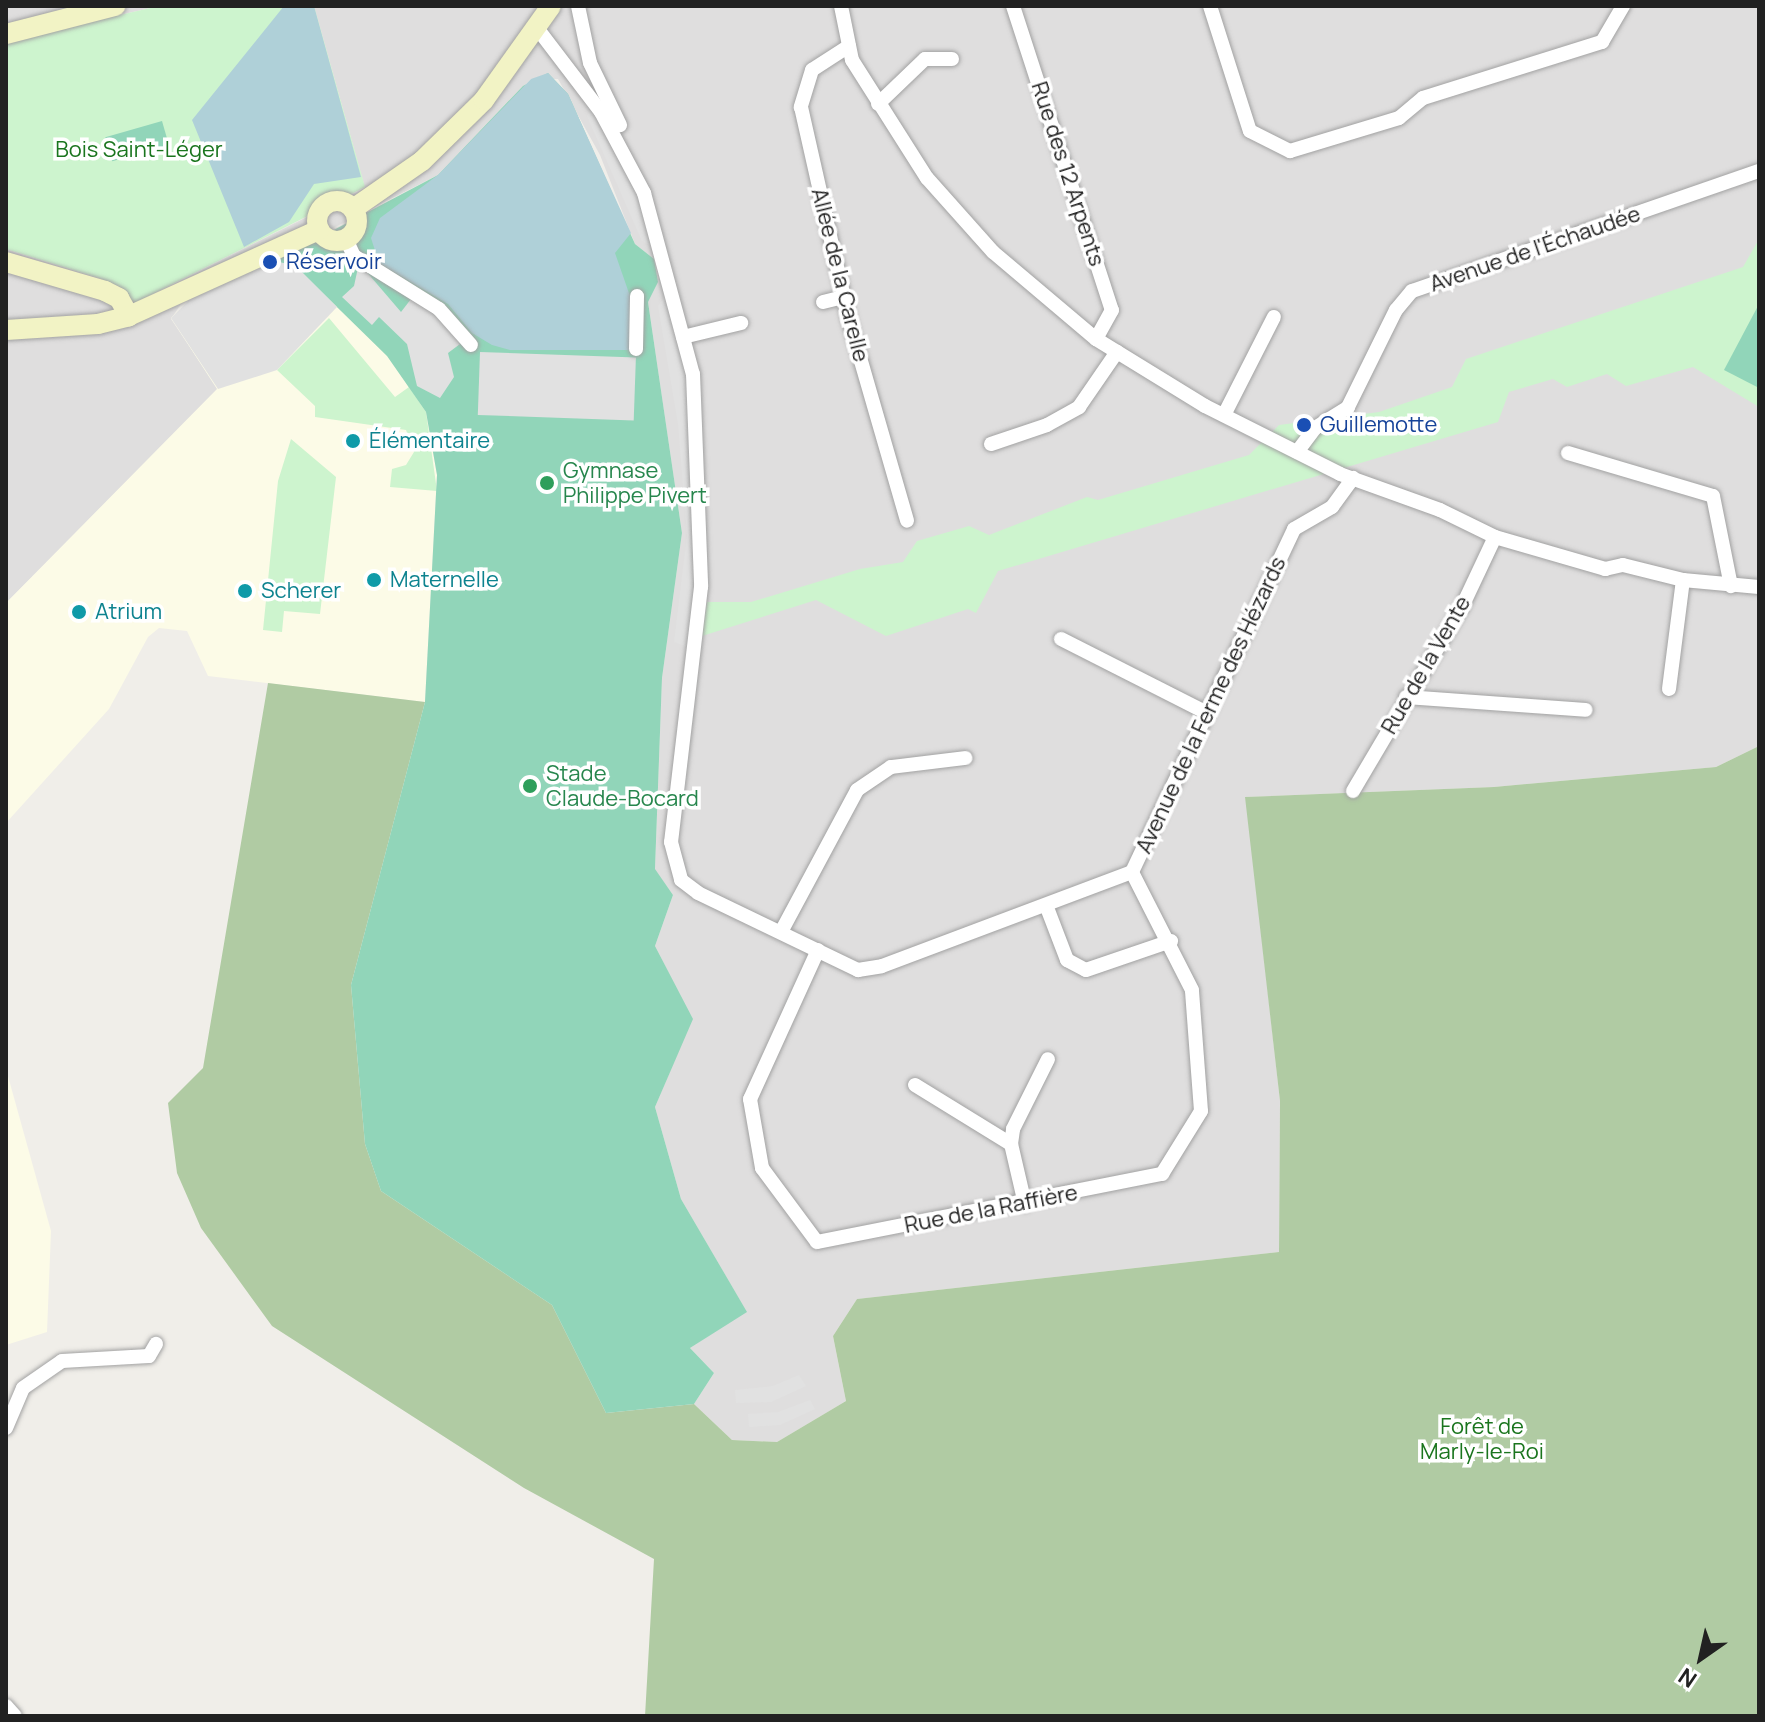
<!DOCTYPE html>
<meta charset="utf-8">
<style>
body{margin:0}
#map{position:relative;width:1765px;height:1722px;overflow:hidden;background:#f0eee9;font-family:Manrope,sans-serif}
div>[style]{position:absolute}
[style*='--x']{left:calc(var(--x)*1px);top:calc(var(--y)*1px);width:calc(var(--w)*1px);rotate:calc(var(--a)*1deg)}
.residential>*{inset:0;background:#dfdede}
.education>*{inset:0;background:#fcfbe7}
.forest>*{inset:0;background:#b0cba3}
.park>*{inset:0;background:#cdf4ce}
.pitch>*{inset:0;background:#91d5b9;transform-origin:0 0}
.parking>*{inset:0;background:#e1e1e1;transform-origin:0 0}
.water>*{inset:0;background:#afd0d8}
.roads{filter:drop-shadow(0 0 2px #a2a2a2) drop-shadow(0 0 2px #a2a2a2)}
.street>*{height:14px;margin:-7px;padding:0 7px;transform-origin:7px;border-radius:7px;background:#fff}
.secondary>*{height:20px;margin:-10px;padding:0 10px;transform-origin:10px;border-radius:10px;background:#f2f3c5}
.secondary>.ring{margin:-10px;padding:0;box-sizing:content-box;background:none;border:20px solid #f2f3c5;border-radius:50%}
.dots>*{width:22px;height:22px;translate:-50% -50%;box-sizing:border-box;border:4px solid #fff;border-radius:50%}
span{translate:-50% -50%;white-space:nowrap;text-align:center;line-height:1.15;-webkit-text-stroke:7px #fff;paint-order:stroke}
.park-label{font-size:22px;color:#1a751e}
.street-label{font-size:22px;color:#212121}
.transit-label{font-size:22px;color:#164399}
.left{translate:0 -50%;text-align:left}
.culture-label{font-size:22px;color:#0d838f}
.leisure-label{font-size:22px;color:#27864d}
.frame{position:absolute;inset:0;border:8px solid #212121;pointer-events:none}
.north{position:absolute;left:1661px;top:1618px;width:80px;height:80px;-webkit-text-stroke:6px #fff;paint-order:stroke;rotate:214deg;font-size:22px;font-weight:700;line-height:32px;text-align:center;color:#212121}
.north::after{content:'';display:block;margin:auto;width:28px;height:36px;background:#212121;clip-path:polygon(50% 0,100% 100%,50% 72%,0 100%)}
</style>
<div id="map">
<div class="residential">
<i style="clip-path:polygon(6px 6px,159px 6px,6px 41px)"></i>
<i style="clip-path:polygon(314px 6px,1759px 6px,1759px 746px,1716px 767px,1494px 787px,1246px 797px,1280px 1101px,1279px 1252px,857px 1299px,833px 1336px,846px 1401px,777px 1442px,732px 1440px,694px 1404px,714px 1373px,690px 1348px,746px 1311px,681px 1199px,655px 1107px,692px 1019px,655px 946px,673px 895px,655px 870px,662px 678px,682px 533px,648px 302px,654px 259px,635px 244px,600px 155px,558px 79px,531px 79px,438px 175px,274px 258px,193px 286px,171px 319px,218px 389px,6px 603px,6px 249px,102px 279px,135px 303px,365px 188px)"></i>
</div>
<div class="education">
<i style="clip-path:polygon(275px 261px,296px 266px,387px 355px,426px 412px,437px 475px,425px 702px,208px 676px,187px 631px,159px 628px,148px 637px,109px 709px,6px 823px,6px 603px,217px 389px,171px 318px,196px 293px)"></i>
<i style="clip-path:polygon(6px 1069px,51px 1231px,47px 1332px,6px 1345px)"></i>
</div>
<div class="forest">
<i style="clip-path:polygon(268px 683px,425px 702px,351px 985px,365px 1144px,381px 1191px,552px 1305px,606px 1413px,694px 1404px,732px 1440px,777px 1442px,846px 1401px,833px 1336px,857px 1299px,1279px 1252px,1280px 1101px,1245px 797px,1494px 787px,1716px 767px,1759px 746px,1759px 1716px,645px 1716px,654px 1559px,524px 1488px,272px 1326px,201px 1228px,177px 1173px,168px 1103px,203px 1068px)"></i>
</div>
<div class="park">
<i style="clip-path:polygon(159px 6px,314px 6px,365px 187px,135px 303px,102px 279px,6px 249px,6px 41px)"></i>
<i style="clip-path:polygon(1759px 239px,1759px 407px,1693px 367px,1626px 386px,1607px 374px,1567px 387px,1553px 379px,1509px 392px,1498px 422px,998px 571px,976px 613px,968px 609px,886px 636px,816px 600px,702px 636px,707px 602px,751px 602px,860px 569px,903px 562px,917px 541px,969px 526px,989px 535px,1087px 497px,1098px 500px,1249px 455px,1279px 425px,1379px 412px,1452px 387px,1466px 359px,1743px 267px)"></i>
<i style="clip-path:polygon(329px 318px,395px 397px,409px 387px,426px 412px,437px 491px,390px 487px,392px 469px,406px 465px,414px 452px,406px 430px,315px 417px,315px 406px,277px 370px)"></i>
<i style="clip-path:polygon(291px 439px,336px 477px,320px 614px,284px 611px,282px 632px,263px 630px,278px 481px)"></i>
</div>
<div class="pitch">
<i style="clip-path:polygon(548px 73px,568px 94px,635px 244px,654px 259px,658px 282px,648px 302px,682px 533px,662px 678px,655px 869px,673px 895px,655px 946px,693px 1019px,655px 1107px,681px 1199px,747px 1312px,690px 1348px,714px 1373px,694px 1404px,606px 1413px,552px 1305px,381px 1191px,365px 1144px,351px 985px,425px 702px,437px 475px,426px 412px,387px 356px,296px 267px,275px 261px,438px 175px,523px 86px)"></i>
<i style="left:162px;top:121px;width:25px;height:59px;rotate:74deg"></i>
<i style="clip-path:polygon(1759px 304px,1759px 388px,1724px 370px)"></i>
</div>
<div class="parking">
<i style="clip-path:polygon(595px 103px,601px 112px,662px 251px,642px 241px,587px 116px)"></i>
<i style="clip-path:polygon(275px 261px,296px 266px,337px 307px,277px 370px,218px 389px,171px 318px,196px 293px)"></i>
<i style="clip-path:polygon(359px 263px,401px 312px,411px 299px,427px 307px,458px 339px,460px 344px,448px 353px,454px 377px,440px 398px,417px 386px,407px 344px,379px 317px,372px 325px,342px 297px,354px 286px)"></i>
<i style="clip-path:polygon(671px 287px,683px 337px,701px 502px,692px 649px,674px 642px,687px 535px,678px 424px,658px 306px)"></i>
<i style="left:480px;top:352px;width:156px;height:63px;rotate:2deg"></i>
<i style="clip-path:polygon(799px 1375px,806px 1386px,771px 1402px,736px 1403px,735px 1390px,773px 1386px)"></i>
<i style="clip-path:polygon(810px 1400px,815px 1409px,780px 1425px,749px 1427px,748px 1414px,778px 1412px)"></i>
</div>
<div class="water">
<i style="clip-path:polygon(284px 6px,314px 6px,361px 177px,314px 184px,289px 222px,244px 247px,192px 120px)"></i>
<i style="clip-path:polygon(548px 73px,568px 94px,631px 233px,615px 253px,630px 296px,629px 350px,510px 350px,492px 345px,472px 333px,448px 304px,379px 263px,371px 238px,380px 218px,438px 175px,531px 79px)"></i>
</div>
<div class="roads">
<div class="street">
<i style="--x:578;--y:6;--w:58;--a:78.1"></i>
<i style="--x:590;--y:63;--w:69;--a:64.2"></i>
<i style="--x:841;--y:6;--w:55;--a:78.5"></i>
<i style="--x:852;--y:60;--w:140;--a:57.6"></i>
<i style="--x:927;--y:178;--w:99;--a:48.3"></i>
<i style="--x:993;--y:252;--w:135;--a:40.2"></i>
<i style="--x:1096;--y:339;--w:128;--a:31.6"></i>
<i style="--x:1205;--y:406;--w:151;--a:26.7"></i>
<i style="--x:1340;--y:474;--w:106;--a:19.8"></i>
<i style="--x:1440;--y:510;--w:61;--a:26.1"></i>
<i style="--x:1495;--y:537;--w:115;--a:16.2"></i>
<i style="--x:1605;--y:569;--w:18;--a:-13"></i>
<i style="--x:1623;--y:565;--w:62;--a:14"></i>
<i style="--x:1683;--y:580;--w:76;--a:5.3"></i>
<i style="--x:1013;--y:6;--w:320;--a:72"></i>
<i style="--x:1112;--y:310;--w:33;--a:119"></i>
<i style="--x:1210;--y:6;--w:131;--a:72.3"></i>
<i style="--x:1250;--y:131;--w:45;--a:26.6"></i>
<i style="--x:1290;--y:151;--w:114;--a:-16.8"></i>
<i style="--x:1399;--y:118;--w:31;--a:-40"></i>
<i style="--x:1423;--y:98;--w:188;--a:-17.4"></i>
<i style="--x:1602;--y:42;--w:42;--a:-59.7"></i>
<i style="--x:537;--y:28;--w:106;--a:52.7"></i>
<i style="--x:601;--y:112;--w:92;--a:62"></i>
<i style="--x:644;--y:193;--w:188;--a:74.9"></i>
<i style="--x:693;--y:374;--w:213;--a:87.8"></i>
<i style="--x:701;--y:587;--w:257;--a:96.7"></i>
<i style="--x:671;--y:842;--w:39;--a:75"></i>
<i style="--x:681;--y:880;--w:21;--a:37"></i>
<i style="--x:698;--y:893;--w:178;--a:25.7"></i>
<i style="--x:858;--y:970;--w:24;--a:-9"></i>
<i style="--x:882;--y:966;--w:267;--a:-20.6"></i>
<i style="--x:1132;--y:872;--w:379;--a:-64.7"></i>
<i style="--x:1294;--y:529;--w:44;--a:-30.1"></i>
<i style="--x:1332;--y:507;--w:36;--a:-54"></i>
<i style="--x:849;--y:46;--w:44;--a:147"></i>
<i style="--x:812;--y:70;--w:39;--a:107"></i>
<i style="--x:801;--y:107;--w:214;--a:77.3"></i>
<i style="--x:848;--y:316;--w:213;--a:73.9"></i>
<i style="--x:878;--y:104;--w:65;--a:-43.8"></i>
<i style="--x:925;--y:59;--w:27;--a:0"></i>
<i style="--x:346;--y:239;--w:19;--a:65"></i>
<i style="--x:354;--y:256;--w:100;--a:31.9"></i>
<i style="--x:439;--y:309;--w:48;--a:48.4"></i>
<i style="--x:823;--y:302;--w:21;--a:-14"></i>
<i style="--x:683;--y:337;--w:60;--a:-13.6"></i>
<i style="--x:636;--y:349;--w:53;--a:-88.9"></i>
<i style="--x:1224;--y:415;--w:110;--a:-63"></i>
<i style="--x:991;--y:444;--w:59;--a:-18.7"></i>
<i style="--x:1047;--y:425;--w:37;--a:-29"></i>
<i style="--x:1079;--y:407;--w:67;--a:-55.4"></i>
<i style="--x:1297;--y:452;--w:30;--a:-53"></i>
<i style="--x:1315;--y:428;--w:39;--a:-32"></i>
<i style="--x:1348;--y:407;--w:108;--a:-63.7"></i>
<i style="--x:1396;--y:310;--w:25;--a:-50"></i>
<i style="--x:1412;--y:291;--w:367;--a:-19.1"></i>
<i style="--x:1568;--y:453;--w:151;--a:16.5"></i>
<i style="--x:1713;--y:496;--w:92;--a:78.7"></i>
<i style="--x:1061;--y:639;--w:164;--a:26.9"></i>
<i style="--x:1669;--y:689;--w:110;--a:-82.7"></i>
<i style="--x:1406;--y:697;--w:180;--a:4.1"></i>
<i style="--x:1353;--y:791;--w:214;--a:-59.4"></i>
<i style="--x:1462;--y:607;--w:77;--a:-64.8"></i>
<i style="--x:1046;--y:905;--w:59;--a:69.1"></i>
<i style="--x:1067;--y:960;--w:21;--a:28"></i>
<i style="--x:1086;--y:970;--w:90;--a:-18.8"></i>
<i style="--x:781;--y:932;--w:161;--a:-61.8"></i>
<i style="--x:857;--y:790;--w:41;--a:-34.1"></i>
<i style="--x:891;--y:767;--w:75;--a:-6.9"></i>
<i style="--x:818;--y:950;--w:164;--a:114.5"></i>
<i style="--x:750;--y:1099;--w:70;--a:80.1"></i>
<i style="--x:762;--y:1168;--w:92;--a:53.4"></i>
<i style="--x:817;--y:1242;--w:352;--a:-11.2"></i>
<i style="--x:1162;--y:1174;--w:74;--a:-58.2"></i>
<i style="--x:1201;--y:1111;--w:121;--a:-94.3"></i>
<i style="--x:1192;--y:990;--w:132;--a:-117"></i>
<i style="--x:915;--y:1085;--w:113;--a:31.6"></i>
<i style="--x:1025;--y:1204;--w:62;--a:-103.1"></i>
<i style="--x:1011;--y:1144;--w:15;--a:-82"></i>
<i style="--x:1013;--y:1129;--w:78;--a:-63.4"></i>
<i style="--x:6;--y:1428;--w:43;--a:-67"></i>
<i style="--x:23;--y:1388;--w:47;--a:-34.7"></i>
<i style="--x:62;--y:1361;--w:87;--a:-3.3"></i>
<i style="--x:149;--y:1356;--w:14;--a:-60"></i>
<i style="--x:6;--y:1706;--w:13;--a:48"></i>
</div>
<div class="secondary">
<i style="--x:6;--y:34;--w:113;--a:-14.4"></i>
<i class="ring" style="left:317px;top:201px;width:20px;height:20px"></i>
<i style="--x:353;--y:209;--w:84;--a:-34.8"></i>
<i style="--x:422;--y:161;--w:87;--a:-44.5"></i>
<i style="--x:484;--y:100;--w:115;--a:-54.5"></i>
<i style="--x:6;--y:262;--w:103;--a:16.3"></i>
<i style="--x:105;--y:291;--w:16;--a:27"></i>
<i style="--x:119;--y:298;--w:21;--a:61"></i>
<i style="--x:6;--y:330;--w:92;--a:-3.7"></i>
<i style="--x:98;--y:324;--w:32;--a:-14"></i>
<i style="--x:129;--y:316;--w:209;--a:-24.4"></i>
</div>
</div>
<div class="dots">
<i style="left:270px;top:262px;background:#1a4fb4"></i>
<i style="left:1304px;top:425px;background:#1a4fb4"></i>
<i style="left:353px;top:441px;background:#0f9aa8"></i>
<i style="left:547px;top:483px;background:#2e9e5b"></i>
<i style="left:374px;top:580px;background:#0f9aa8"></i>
<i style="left:245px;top:591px;background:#0f9aa8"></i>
<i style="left:79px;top:612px;background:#0f9aa8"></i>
<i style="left:530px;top:786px;background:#2e9e5b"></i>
</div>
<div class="park-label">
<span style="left:139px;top:150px">Bois Saint-Léger</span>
<span style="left:1482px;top:1439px">Forêt de<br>Marly-le-Roi</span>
</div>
<div class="street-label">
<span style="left:1068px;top:174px;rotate:72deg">Rue des 12 Arpents</span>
<span style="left:1535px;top:249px;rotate:-19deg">Avenue de l'Échaudée</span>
<span style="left:840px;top:275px;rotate:76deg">Allée de la Carelle</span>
<span style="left:1426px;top:665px;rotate:-60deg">Rue de la Vente</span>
<span style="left:1211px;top:705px;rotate:-65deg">Avenue de la Ferme des Hézards</span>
<span style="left:991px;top:1209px;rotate:-11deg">Rue de la Raffière</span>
</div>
<div class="transit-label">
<span class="left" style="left:286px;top:262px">Réservoir</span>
<span class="left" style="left:1320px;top:425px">Guillemotte</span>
</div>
<div class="culture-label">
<span class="left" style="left:369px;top:441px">Élémentaire</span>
<span class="left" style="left:390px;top:580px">Maternelle</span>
<span class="left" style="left:261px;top:591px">Scherer</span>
<span class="left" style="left:95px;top:612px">Atrium</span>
</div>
<div class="leisure-label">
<span class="left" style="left:563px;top:483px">Gymnase<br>Philippe Pivert</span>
<span class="left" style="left:546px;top:786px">Stade<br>Claude-Bocard</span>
</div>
<div class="frame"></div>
<div class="north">N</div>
</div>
